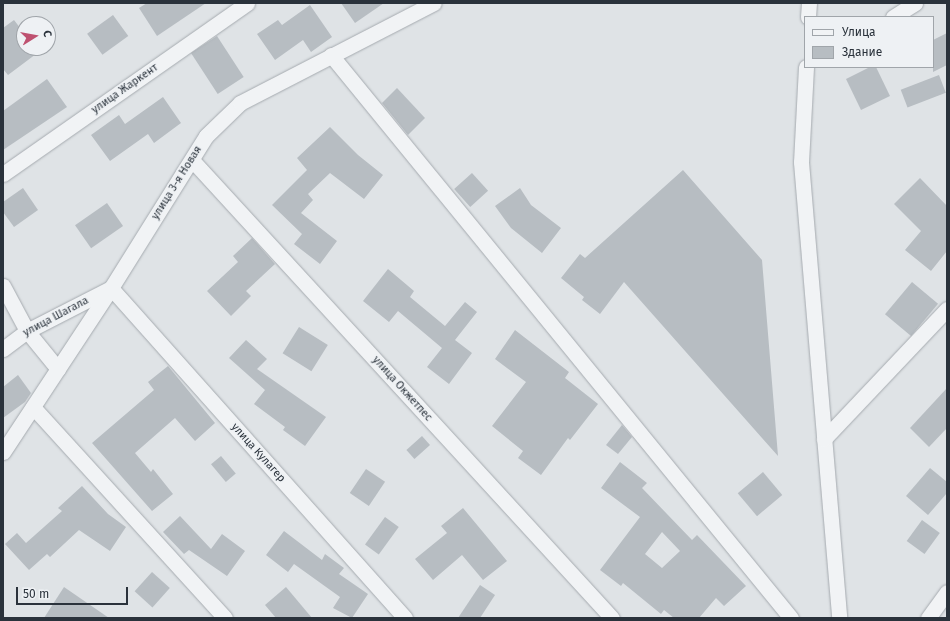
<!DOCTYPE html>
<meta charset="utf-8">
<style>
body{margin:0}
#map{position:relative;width:950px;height:621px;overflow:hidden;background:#dfe3e6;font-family:"Fira Sans",sans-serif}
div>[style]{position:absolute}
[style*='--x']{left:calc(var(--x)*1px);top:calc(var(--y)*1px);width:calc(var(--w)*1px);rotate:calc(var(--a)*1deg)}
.building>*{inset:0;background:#b7bdc2;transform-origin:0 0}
.roads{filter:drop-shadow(0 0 1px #a5aaaf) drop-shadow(0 0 1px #a5aaaf)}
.street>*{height:15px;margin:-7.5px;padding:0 7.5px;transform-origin:7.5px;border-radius:7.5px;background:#f1f3f5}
span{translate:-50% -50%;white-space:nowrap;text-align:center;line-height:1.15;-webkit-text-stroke:3px #eef1f4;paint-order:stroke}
.street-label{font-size:11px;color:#2a323b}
.frame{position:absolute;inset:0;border:4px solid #2a323b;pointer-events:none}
.legend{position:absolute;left:804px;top:16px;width:130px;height:52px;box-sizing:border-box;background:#eef1f4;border:1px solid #a0a5aa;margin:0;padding:5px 7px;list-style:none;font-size:12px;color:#2a323b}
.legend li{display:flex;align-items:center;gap:8px;height:20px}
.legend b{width:20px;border:1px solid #a0a5aa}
.north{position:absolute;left:16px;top:16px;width:40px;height:40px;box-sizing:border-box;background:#eef1f4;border:1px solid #a0a5aa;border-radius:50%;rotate:79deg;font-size:11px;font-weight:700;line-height:16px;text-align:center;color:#2a323b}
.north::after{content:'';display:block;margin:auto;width:14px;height:18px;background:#be5170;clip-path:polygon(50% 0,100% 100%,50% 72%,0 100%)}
.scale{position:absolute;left:16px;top:587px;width:112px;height:18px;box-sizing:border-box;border:2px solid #2a323b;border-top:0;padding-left:5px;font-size:12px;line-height:14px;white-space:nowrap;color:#2a323b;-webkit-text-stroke:3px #eef1f4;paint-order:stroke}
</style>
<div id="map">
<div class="building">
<i style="clip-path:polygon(147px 3px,206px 3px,157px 36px,139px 8px)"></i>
<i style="clip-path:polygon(341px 3px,384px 3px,355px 23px)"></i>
<i style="clip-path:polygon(310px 5px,332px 37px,311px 52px,303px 40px,275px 60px,257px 34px,278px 20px,282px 25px)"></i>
<i style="left:113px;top:15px;width:26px;height:32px;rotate:54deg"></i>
<i style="clip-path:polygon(14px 20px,24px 33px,24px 48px,44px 48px,8px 75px,3px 69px,3px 28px)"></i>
<i style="clip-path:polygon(947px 33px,947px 65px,933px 72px,933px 40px)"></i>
<i style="left:217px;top:36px;width:49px;height:31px;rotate:57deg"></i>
<i style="clip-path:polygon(870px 67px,876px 67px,890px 96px,861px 110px,846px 79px)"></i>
<i style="left:939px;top:75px;width:19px;height:41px;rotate:69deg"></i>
<i style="clip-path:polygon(47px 79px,67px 107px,3px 150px,3px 111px)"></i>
<i style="clip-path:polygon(397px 88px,425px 118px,408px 135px,382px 103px)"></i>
<i style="clip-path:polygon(163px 97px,181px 123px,154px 143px,148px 134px,110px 161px,91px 135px,119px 115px,125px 124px)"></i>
<i style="clip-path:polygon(330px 127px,358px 155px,383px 175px,364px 199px,330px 173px,308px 194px,313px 200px,301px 213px,337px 241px,320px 264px,294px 244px,302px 234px,272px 205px,307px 170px,297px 158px)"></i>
<i style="clip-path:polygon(683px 170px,762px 260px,778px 456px,624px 282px,600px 314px,582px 300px,584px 297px,561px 278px,580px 254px,585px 258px)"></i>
<i style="left:472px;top:173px;width:24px;height:24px;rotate:48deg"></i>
<i style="clip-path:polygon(920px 178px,947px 206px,947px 251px,931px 271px,905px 250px,921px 231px,894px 204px)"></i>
<i style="clip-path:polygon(23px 188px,38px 210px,14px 227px,3px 212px,3px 202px)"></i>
<i style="clip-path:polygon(520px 188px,531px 205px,561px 228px,542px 253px,511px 228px,495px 206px)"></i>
<i style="left:107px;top:203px;width:28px;height:39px;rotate:55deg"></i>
<i style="clip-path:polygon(252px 238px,275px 264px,246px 291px,251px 296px,231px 316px,207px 291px,238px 262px,233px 256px)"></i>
<i style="clip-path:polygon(388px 269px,414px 291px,410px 297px,445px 326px,465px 302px,477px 312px,455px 340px,472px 353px,449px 384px,427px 367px,442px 348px,398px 311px,389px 322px,363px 301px)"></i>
<i style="left:912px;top:282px;width:34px;height:42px;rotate:40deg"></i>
<i style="left:299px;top:327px;width:34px;height:31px;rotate:32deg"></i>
<i style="clip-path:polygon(515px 330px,569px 372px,565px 378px,598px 404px,570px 440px,568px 438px,541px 475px,518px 458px,523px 451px,492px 426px,526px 382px,495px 359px)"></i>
<i style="clip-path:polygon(246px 340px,267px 359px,257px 369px,326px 417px,305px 446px,283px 430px,285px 427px,254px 404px,265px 390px,229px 358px)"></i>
<i style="clip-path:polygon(168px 366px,215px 423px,195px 441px,175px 418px,135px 453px,151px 472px,153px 469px,173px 494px,152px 511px,92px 443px,154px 390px,148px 382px)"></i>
<i style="clip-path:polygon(18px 375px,31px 393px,25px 402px,3px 418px,3px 387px)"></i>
<i style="clip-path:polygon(947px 388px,947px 428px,929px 447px,910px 428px)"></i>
<i style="clip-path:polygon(622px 425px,632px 437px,618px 454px,606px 445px)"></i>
<i style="left:422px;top:436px;width:12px;height:21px;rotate:48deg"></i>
<i style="left:221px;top:456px;width:23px;height:13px;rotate:50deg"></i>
<i style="clip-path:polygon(evenodd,620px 462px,647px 483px,642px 488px,692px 540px,697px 535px,746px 586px,724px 606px,716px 598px,699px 618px,674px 618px,664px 610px,661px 614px,623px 583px,621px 586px,600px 570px,640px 517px,601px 488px,620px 462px,662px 532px,680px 551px,662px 568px,645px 554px,662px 532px)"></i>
<i style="clip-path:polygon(930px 468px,947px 482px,947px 493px,928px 515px,906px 496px)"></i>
<i style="left:366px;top:469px;width:23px;height:29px;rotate:34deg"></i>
<i style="left:763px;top:472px;width:30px;height:33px;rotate:50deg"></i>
<i style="clip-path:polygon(82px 486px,108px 514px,126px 527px,110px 551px,79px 530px,50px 557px,47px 554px,29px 570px,5px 544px,17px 533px,26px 543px,62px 511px,58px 508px)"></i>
<i style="clip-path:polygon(463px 508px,507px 561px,483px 580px,462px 555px,433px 580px,415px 559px,447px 533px,441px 526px)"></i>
<i style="clip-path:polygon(180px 516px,211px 549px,222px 534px,245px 551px,227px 576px,189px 550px,184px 554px,163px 532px)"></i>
<i style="left:385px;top:517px;width:17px;height:34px;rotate:36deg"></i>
<i style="left:922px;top:520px;width:22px;height:26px;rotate:36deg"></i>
<i style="clip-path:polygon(284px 531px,322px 560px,325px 554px,344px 568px,339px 574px,368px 594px,352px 618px,333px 608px,340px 597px,294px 564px,288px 572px,266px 555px)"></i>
<i style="left:152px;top:572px;width:24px;height:26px;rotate:42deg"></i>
<i style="clip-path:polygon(480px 585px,495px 595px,480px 618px,458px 618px)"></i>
<i style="clip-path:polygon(64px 587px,109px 618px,44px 618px)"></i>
<i style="clip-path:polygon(286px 587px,312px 618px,276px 618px,265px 605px)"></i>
</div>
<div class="roads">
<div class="street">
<i style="--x:808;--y:17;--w:14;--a:-86"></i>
<i style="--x:893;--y:17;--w:26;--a:-32"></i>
<i style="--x:331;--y:55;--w:727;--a:50.75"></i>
<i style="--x:806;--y:67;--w:95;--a:93"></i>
<i style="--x:801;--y:162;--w:458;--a:85.2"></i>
<i style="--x:192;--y:160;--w:621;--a:47.48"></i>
<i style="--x:3;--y:174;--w:298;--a:-35"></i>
<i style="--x:3;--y:286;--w:51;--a:61.9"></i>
<i style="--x:27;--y:331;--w:49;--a:50.8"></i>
<i style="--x:3;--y:349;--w:30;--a:-37"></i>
<i style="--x:27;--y:331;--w:94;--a:-27.1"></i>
<i style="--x:111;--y:288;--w:442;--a:48.3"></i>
<i style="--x:33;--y:407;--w:285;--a:47.7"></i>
<i style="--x:824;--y:439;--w:179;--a:-46.6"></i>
<i style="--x:3;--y:452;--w:196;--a:-56.6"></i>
<i style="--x:111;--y:288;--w:179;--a:-58"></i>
<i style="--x:206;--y:136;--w:47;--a:-44.1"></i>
<i style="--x:240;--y:103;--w:218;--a:-27.3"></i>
<i style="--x:928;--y:618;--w:32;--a:-54"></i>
</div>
</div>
<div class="street-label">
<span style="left:125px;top:89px;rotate:-35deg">улица Жаркент</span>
<span style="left:177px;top:183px;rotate:-58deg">улица 3-я Новая</span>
<span style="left:56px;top:317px;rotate:-28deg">улица Шагала</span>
<span style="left:402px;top:389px;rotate:48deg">улица Окжетпес</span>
<span style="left:258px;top:453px;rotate:48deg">улица Кулагер</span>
</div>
<div class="frame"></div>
<ul class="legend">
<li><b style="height:5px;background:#f1f3f5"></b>Улица</li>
<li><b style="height:11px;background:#b7bdc2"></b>Здание</li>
</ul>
<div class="north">С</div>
<div class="scale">50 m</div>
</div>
